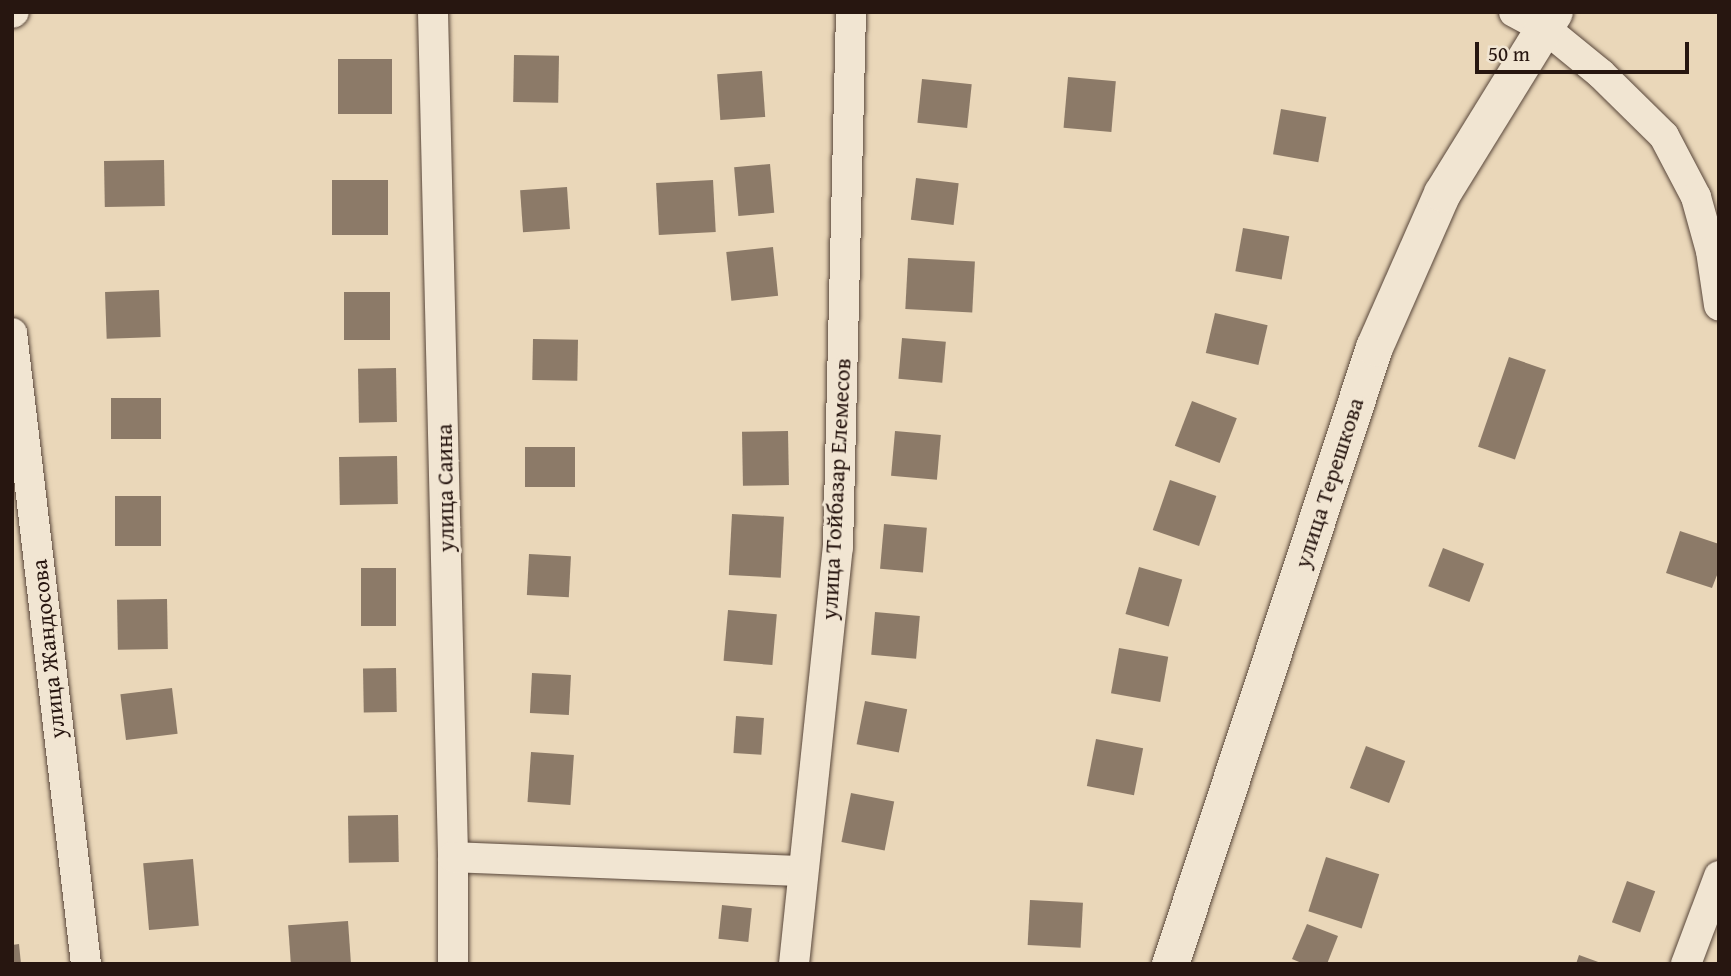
<!DOCTYPE html>
<meta charset="utf-8">
<style>
body{margin:0}
#map{position:relative;width:1731px;height:976px;overflow:hidden;background:#ead7b9;font-family:"Gentium Book Plus",serif}
div>[style]{position:absolute}
[style*='--x']{left:calc(var(--x)*1px);top:calc(var(--y)*1px);width:calc(var(--w)*1px);rotate:calc(var(--a)*1deg)}
.building>*{inset:0;background:#8c7a68;transform-origin:0 0}
.roads{filter:drop-shadow(0 0 2px #58463a) drop-shadow(0 0 2px #58463a)}
.minor>*{height:30px;margin:-15px;padding:0 15px;transform-origin:15px;border-radius:15px;background:#f1e5d2}
.tertiary>*{height:37px;margin:-18.5px;padding:0 18.5px;transform-origin:18.5px;border-radius:18.5px;background:#f1e5d2}
span{translate:-50% -50%;white-space:nowrap;text-align:center;line-height:1.15;-webkit-text-stroke:6px #f1e5d2;paint-order:stroke}
.street-label{font-size:23px;color:#271610}
.frame{position:absolute;inset:0;border:14px solid #271610;pointer-events:none}
.scale{position:absolute;left:1475px;top:42px;width:214px;height:32px;box-sizing:border-box;border:4px solid #271610;border-top:0;padding-left:9px;font-size:21px;line-height:24px;white-space:nowrap;color:#271610;-webkit-text-stroke:5px #f1e5d2;paint-order:stroke}
</style>
<div id="map">
<div class="building">
<i style="left:514px;top:55px;width:45px;height:47px;rotate:1deg"></i>
<i style="left:338px;top:59px;width:54px;height:55px"></i>
<i style="left:762px;top:71px;width:46px;height:45px;rotate:86deg"></i>
<i style="left:1068px;top:77px;width:48px;height:51px;rotate:5deg"></i>
<i style="left:922px;top:79px;width:50px;height:44px;rotate:6deg"></i>
<i style="left:1281px;top:109px;width:46px;height:46px;rotate:10deg"></i>
<i style="left:164px;top:160px;width:46px;height:60px;rotate:89deg"></i>
<i style="left:770px;top:164px;width:49px;height:36px;rotate:85deg"></i>
<i style="left:916px;top:178px;width:43px;height:42px;rotate:7deg"></i>
<i style="left:332px;top:180px;width:56px;height:55px"></i>
<i style="left:713px;top:180px;width:52px;height:57px;rotate:87deg"></i>
<i style="left:567px;top:187px;width:42px;height:47px;rotate:86deg"></i>
<i style="left:1243px;top:228px;width:47px;height:44px;rotate:10deg"></i>
<i style="left:773px;top:247px;width:49px;height:47px;rotate:84deg"></i>
<i style="left:908px;top:258px;width:67px;height:51px;rotate:3deg"></i>
<i style="left:159px;top:290px;width:47px;height:54px;rotate:88deg"></i>
<i style="left:344px;top:292px;width:46px;height:48px"></i>
<i style="left:1215px;top:313px;width:54px;height:41px;rotate:13deg"></i>
<i style="left:902px;top:338px;width:44px;height:41px;rotate:5deg"></i>
<i style="left:533px;top:339px;width:45px;height:41px;rotate:1deg"></i>
<i style="left:1509px;top:357px;width:39px;height:95px;rotate:19deg"></i>
<i style="left:396px;top:368px;width:54px;height:38px;rotate:89deg"></i>
<i style="left:111px;top:398px;width:50px;height:41px"></i>
<i style="left:1192px;top:401px;width:48px;height:48px;rotate:21deg"></i>
<i style="left:788px;top:431px;width:54px;height:46px;rotate:89deg"></i>
<i style="left:895px;top:431px;width:46px;height:45px;rotate:5deg"></i>
<i style="left:525px;top:447px;width:50px;height:40px"></i>
<i style="left:397px;top:456px;width:48px;height:58px;rotate:89deg"></i>
<i style="left:1170px;top:480px;width:49px;height:53px;rotate:19deg"></i>
<i style="left:161px;top:496px;width:50px;height:46px;rotate:90deg"></i>
<i style="left:732px;top:514px;width:52px;height:61px;rotate:3deg"></i>
<i style="left:884px;top:524px;width:43px;height:45px;rotate:5deg"></i>
<i style="clip-path:polygon(1680px 531px,1719px 544px,1719px 570px,1712px 588px,1666px 573px)"></i>
<i style="left:1443px;top:548px;width:44px;height:41px;rotate:21deg"></i>
<i style="left:529px;top:554px;width:42px;height:41px;rotate:3deg"></i>
<i style="left:1139px;top:567px;width:45px;height:49px;rotate:16deg"></i>
<i style="left:361px;top:568px;width:35px;height:58px"></i>
<i style="left:167px;top:599px;width:50px;height:50px;rotate:89deg"></i>
<i style="left:728px;top:610px;width:49px;height:51px;rotate:5deg"></i>
<i style="left:875px;top:612px;width:45px;height:43px;rotate:5deg"></i>
<i style="left:1119px;top:648px;width:50px;height:46px;rotate:10deg"></i>
<i style="left:396px;top:668px;width:44px;height:33px;rotate:89deg"></i>
<i style="left:532px;top:673px;width:39px;height:40px;rotate:3deg"></i>
<i style="left:172px;top:688px;width:46px;height:52px;rotate:83deg"></i>
<i style="left:865px;top:701px;width:43px;height:44px;rotate:11deg"></i>
<i style="left:736px;top:716px;width:28px;height:37px;rotate:4deg"></i>
<i style="left:1096px;top:739px;width:48px;height:48px;rotate:11deg"></i>
<i style="left:1366px;top:746px;width:42px;height:45px;rotate:21deg"></i>
<i style="left:531px;top:752px;width:43px;height:50px;rotate:4deg"></i>
<i style="left:851px;top:793px;width:44px;height:50px;rotate:11deg"></i>
<i style="left:398px;top:815px;width:47px;height:50px;rotate:89deg"></i>
<i style="left:1326px;top:857px;width:56px;height:57px;rotate:18deg"></i>
<i style="left:193px;top:859px;width:67px;height:50px;rotate:85deg"></i>
<i style="left:1627px;top:881px;width:30px;height:44px;rotate:20deg"></i>
<i style="left:1030px;top:900px;width:53px;height:45px;rotate:3deg"></i>
<i style="left:722px;top:905px;width:30px;height:34px;rotate:6deg"></i>
<i style="left:348px;top:921px;width:43px;height:60px;rotate:86deg"></i>
<i style="clip-path:polygon(1307px 924px,1338px 936px,1327px 964px,1304px 964px,1292px 959px)"></i>
<i style="clip-path:polygon(19px 944px,21px 964px,12px 964px,12px 945px)"></i>
<i style="clip-path:polygon(1579px 955px,1601px 963px,1601px 964px,1576px 964px)"></i>
</div>
<div class="roads">
<div class="minor">
<i style="--x:433;--y:12;--w:845;--a:88.64"></i>
<i style="--x:453;--y:857;--w:107;--a:90"></i>
<i style="--x:1514;--y:12;--w:36;--a:28"></i>
<i style="--x:1546;--y:29;--w:71;--a:39.3"></i>
<i style="--x:1601;--y:74;--w:88;--a:44.5"></i>
<i style="--x:1664;--y:136;--w:69;--a:62.3"></i>
<i style="--x:1696;--y:197;--w:56;--a:74.5"></i>
<i style="--x:1711;--y:251;--w:55;--a:81.6"></i>
<i style="--x:12;--y:13;--w:2;--a:-27"></i>
<i style="--x:12;--y:333;--w:635;--a:83.31"></i>
<i style="--x:453;--y:857;--w:350;--a:2.3"></i>
<i style="--x:794;--y:964;--w:418;--a:-84"></i>
<i style="--x:838;--y:548;--w:536;--a:-88.61"></i>
<i style="--x:1686;--y:964;--w:94;--a:-69.4"></i>
</div>
<div class="tertiary">
<i style="--x:1170;--y:964;--w:650;--a:-71.7"></i>
<i style="--x:1374;--y:347;--w:168;--a:-66.2"></i>
<i style="--x:1442;--y:193;--w:213;--a:-58.3"></i>
</div>
</div>
<div class="street-label">
<span style="left:1329px;top:483px;rotate:-72deg">улица Терешкова</span>
<span style="left:445px;top:488px;rotate:-91deg">улица Саина</span>
<span style="left:836px;top:489px;rotate:-87deg">улица Тойбазар Елемесов</span>
<span style="left:48px;top:649px;rotate:-96deg">улица Жандосова</span>
</div>
<div class="frame"></div>
<div class="scale">50 m</div>
</div>
